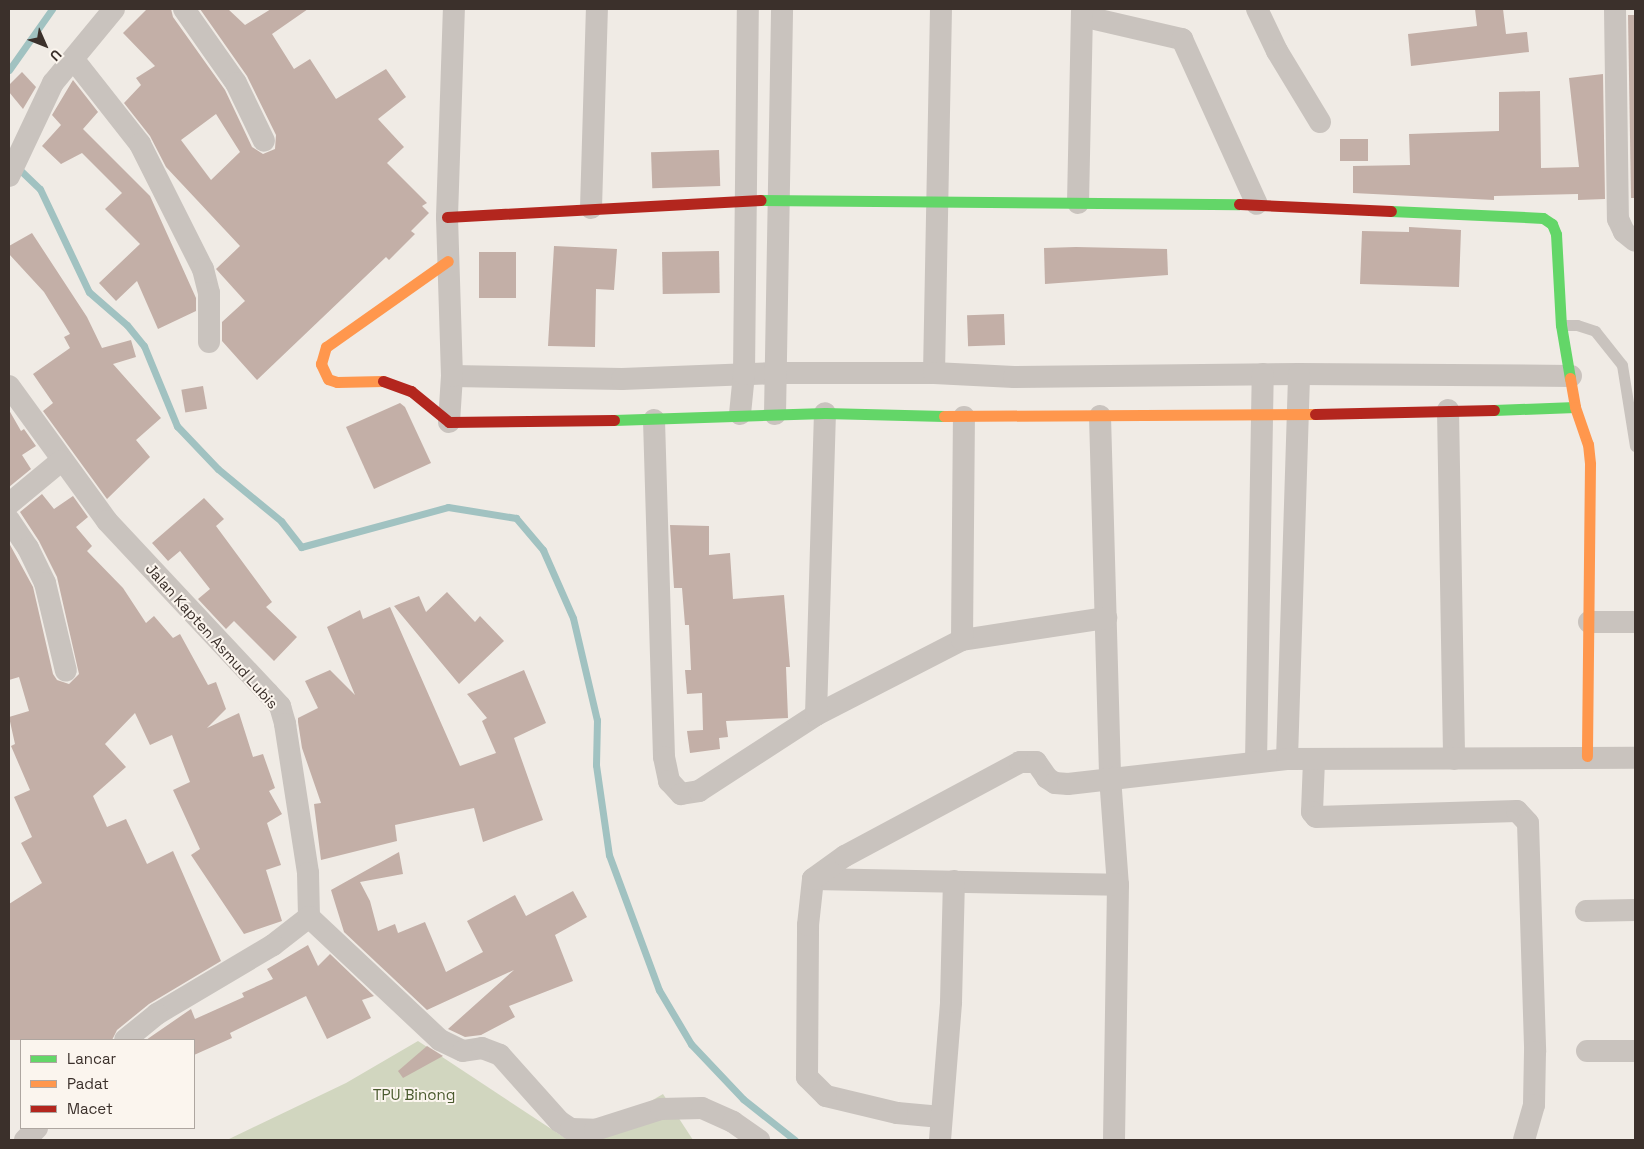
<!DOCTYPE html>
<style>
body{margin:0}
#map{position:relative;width:1644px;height:1149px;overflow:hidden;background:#f0ebe5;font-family:"Space Grotesk",sans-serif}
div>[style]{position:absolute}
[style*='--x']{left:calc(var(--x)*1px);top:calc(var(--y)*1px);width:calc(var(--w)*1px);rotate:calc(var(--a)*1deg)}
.green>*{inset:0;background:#d1d6bf}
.stream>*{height:7px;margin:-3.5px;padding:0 3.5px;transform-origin:3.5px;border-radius:3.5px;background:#a1c2c1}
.building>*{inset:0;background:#c3afa7;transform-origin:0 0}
.lane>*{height:11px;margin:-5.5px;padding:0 5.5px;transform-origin:5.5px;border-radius:5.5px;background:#c9c3be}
.street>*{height:22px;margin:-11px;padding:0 11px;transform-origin:11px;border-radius:11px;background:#c9c3be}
.fast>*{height:11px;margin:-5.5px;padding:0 5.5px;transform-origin:5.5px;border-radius:5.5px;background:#63d668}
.slow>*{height:11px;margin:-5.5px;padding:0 5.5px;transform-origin:5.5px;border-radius:5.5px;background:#ff974d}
.jam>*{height:11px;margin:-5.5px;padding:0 5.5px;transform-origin:5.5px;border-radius:5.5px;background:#b3261e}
span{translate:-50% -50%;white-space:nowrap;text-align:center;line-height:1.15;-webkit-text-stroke:4px #fbf5ee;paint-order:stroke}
.street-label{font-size:15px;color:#3b302b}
.park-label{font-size:15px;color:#4a5a2e}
.frame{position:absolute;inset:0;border:10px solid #3b302b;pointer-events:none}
.legend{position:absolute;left:20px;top:1039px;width:175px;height:90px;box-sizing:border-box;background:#fbf5ee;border:1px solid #aea6a0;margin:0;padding:6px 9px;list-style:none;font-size:15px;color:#3b302b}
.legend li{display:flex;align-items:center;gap:10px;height:25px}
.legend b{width:25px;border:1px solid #aea6a0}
.north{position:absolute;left:20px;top:20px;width:50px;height:50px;-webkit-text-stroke:4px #fbf5ee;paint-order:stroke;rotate:134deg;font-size:14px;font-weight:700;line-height:20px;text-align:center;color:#3b302b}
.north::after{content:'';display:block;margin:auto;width:18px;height:22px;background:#3b302b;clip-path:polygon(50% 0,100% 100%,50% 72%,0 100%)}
</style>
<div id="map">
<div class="green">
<i style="clip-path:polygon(418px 1041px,568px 1140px,227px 1140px,346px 1083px)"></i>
<i style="clip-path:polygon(663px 1094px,693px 1140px,584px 1140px)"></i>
</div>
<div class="stream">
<i style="--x:9;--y:70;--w:75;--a:-54.8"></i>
<i style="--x:18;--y:168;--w:30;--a:44"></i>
<i style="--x:40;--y:189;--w:114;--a:64.6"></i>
<i style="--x:89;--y:292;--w:50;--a:41"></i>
<i style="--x:127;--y:325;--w:27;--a:51"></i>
<i style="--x:144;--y:346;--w:87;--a:67.6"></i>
<i style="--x:177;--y:426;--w:59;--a:46.4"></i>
<i style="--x:218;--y:469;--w:82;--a:39.5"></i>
<i style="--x:281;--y:521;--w:33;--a:52"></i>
<i style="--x:301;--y:547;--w:152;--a:-15.2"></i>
<i style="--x:448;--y:507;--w:69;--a:9.2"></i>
<i style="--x:516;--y:518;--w:42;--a:49.8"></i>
<i style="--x:543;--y:550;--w:74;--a:66.2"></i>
<i style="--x:573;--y:618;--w:105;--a:76.8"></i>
<i style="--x:597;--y:720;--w:45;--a:91.3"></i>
<i style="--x:596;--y:765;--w:91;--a:81.8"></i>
<i style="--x:609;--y:855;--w:144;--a:69.7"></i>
<i style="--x:659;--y:990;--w:63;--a:59.3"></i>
<i style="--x:691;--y:1044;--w:76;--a:46.6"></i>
<i style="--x:743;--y:1099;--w:66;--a:38.3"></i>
</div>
<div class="building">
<i style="clip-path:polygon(evenodd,147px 9px,171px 9px,173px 17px,225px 90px,252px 147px,263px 154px,275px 149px,276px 135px,247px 76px,200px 9px,228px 9px,245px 25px,271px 9px,308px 9px,272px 34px,294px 69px,310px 59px,336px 99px,386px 69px,406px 97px,378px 119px,404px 147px,387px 163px,427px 203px,422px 206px,429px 213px,411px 231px,415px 234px,389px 260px,386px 257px,257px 380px,222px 341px,222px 322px,245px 301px,216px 269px,240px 246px,166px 167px,150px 136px,124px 103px,141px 85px,136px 78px,155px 66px,123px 33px,147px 9px,216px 114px,240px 152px,211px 180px,181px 140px,216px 114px)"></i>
<i style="clip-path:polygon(1475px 9px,1503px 9px,1506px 34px,1527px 32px,1529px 52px,1411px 66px,1408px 34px,1477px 26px)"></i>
<i style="clip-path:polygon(1628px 15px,1635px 15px,1635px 198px,1631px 198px)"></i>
<i style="clip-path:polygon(22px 72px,36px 87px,23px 109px,9px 92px,9px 85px)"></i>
<i style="clip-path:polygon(1603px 74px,1605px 199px,1578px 200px,1578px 194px,1494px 196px,1494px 200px,1353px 193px,1353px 166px,1410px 165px,1409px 134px,1499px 131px,1499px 92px,1540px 91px,1541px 168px,1579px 167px,1569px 78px)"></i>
<i style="clip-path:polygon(73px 80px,98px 112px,83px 129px,150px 196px,196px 298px,196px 311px,158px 329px,137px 281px,116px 301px,99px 283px,140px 244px,105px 209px,122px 193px,82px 153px,61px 164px,42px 146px,61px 125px,52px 115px)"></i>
<i style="left:1368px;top:139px;width:22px;height:28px;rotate:90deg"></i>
<i style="left:719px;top:150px;width:36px;height:68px;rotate:88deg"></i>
<i style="clip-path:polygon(1409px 227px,1461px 230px,1459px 287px,1360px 284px,1362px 231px,1409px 232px)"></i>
<i style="clip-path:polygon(32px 233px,87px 317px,102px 348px,131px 340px,136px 357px,113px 364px,161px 418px,136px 440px,150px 457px,107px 499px,43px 411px,53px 403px,33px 374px,70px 348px,64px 337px,70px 334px,44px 292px,9px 254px,9px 246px)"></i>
<i style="clip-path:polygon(554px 246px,617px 249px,614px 290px,596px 289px,595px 347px,548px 346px)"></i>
<i style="clip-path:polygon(1076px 247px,1167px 249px,1168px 275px,1045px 284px,1044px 248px)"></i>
<i style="left:719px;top:251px;width:42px;height:57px;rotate:89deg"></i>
<i style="left:479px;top:252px;width:37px;height:46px"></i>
<i style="left:1004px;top:314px;width:31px;height:37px;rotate:88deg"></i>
<i style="left:203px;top:386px;width:23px;height:22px;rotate:80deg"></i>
<i style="clip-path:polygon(400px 403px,405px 407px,431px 463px,374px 489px,346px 427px)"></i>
<i style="clip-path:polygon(9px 410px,21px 431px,24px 429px,36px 446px,22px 455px,31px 469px,9px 487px)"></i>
<i style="clip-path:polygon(42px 494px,54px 509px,73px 496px,88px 517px,76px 527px,92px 546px,87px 551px,123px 588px,146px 623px,154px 616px,173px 638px,180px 634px,208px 685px,216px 682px,226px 709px,207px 728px,239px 713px,253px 757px,263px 754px,275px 788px,269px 791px,282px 814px,267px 823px,281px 865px,266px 870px,282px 921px,244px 934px,191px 855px,200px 849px,173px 790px,190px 782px,172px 735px,150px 745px,135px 713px,105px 744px,126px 767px,93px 796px,107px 827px,126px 819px,147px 864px,173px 851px,221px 961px,149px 1004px,117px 1030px,112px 1040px,9px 1040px,9px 904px,42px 883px,21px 843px,32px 837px,14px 797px,30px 790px,11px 746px,15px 744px,9px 717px,29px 711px,19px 677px,9px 680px,9px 543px,33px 587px,53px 674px,57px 680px,69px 684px,79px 674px,57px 577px,39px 541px,20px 512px)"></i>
<i style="clip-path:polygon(204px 498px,224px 519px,216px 526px,272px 602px,266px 607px,297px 637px,274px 661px,234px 621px,226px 629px,198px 599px,210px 589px,180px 551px,168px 561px,152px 543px)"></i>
<i style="clip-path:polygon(670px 525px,709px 526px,709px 555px,730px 553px,733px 599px,784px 595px,790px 667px,786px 667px,788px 718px,726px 721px,728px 737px,719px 738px,720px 749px,690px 753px,687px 731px,703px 730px,702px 693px,687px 694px,685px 670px,691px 670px,689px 625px,685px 625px,682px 588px,674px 588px)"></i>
<i style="clip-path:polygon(447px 592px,475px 622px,480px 616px,504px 641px,459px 684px,394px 606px,419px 596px,426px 612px)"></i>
<i style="clip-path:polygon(390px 607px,460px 766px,496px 753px,482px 721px,487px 718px,467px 694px,524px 670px,546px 723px,514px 738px,543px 820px,483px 842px,474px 808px,395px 825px,397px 841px,321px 860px,314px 804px,321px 803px,302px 748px,298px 722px,298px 718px,318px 708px,305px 681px,330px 670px,355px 695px,327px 627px,360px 610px,363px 619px)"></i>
<i style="clip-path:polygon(399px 852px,403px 874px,360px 882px,370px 901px,378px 931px,395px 924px,398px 933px,425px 922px,446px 972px,483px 952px,467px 921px,515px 895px,526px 916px,573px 891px,587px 917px,555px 935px,573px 981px,509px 1006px,515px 1017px,481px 1035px,465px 1037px,448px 1029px,514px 970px,427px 1010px,344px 932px,331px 890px)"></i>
<i style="clip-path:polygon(308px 945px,318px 966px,330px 954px,374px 996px,362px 1000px,371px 1018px,327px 1039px,306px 996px,230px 1033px,232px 1038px,194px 1055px,194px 1040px,146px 1040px,191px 1009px,195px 1019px,244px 997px,242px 993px,273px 979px,267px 969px)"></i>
<i style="clip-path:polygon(427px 1046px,443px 1056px,403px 1078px,398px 1071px)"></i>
</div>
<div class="lane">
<i style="--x:1561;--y:325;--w:16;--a:0"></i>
<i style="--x:1577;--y:325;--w:19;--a:18"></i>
<i style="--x:1595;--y:331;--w:43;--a:51.5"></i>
<i style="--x:1622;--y:365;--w:82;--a:80.9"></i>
</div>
<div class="street">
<i style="--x:184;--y:9;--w:90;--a:54.9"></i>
<i style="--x:236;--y:83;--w:64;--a:64.2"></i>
<i style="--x:1257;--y:9;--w:47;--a:64.5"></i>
<i style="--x:1277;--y:51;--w:83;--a:58.8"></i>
<i style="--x:1615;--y:9;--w:210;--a:89.2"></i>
<i style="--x:1618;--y:219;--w:14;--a:65"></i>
<i style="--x:1624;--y:232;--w:14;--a:39"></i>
<i style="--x:1082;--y:16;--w:103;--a:13"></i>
<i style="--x:1182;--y:39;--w:181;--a:65.6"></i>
<i style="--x:74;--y:60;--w:107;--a:51.8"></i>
<i style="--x:140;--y:144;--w:140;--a:63.3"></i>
<i style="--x:203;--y:269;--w:25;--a:76"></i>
<i style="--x:209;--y:293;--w:49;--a:90"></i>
<i style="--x:9;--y:176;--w:103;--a:-64.7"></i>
<i style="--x:53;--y:83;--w:96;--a:-50.5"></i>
<i style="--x:1078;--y:203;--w:194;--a:-88.8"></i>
<i style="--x:591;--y:208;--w:199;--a:-88.3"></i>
<i style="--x:934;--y:373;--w:364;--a:-88.9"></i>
<i style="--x:452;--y:376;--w:170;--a:1"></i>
<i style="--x:622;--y:379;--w:154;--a:-2.2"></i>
<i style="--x:776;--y:373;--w:158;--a:0"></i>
<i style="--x:934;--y:373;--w:80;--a:2.9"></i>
<i style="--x:1014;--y:377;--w:285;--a:-0.6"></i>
<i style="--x:1299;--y:374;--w:272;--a:0.4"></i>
<i style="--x:9;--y:386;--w:167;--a:54"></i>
<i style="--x:107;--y:521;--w:236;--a:46.9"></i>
<i style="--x:268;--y:693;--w:18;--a:47"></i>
<i style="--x:280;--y:706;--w:19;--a:74"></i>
<i style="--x:285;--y:724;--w:151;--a:81.2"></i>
<i style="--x:308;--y:873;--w:44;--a:88.7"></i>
<i style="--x:309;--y:917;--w:46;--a:142.1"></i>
<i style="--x:273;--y:945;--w:135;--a:149.3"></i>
<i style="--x:157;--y:1014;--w:41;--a:140.9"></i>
<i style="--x:1448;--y:410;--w:349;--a:89"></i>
<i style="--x:740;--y:414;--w:40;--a:-84.3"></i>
<i style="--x:744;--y:374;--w:365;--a:-89.4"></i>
<i style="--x:775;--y:414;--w:405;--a:-89"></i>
<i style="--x:1100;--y:416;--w:361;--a:88.4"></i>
<i style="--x:1110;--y:777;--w:108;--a:85.8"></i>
<i style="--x:1118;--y:885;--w:255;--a:90.9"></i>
<i style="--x:654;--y:420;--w:337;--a:88.3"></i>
<i style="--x:664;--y:757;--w:25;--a:78"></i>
<i style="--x:669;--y:781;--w:18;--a:47"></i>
<i style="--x:681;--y:794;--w:18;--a:-9"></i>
<i style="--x:699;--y:791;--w:140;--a:-33"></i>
<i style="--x:816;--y:715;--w:164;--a:-27.2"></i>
<i style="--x:962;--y:640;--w:146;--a:-8.7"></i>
<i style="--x:449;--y:422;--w:46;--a:-86.3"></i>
<i style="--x:452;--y:376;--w:159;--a:-91.8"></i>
<i style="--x:447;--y:217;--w:208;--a:-88.1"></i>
<i style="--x:9;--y:504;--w:67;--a:-39.6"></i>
<i style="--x:9;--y:520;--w:34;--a:56"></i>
<i style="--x:28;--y:548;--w:39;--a:64"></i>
<i style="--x:45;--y:583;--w:90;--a:76.6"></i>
<i style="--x:1589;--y:622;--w:46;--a:0"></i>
<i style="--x:962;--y:640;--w:223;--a:-89.5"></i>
<i style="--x:816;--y:715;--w:302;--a:-88.3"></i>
<i style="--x:1287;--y:759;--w:385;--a:-88.2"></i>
<i style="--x:1314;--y:760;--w:52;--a:92.2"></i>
<i style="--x:1312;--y:812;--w:6;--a:51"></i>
<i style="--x:1316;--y:817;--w:201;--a:-1.7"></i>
<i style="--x:1517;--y:811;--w:16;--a:47"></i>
<i style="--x:1528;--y:823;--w:229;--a:88.2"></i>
<i style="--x:1535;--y:1052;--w:53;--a:91.1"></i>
<i style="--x:1534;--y:1105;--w:36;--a:106"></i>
<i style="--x:1256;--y:762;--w:388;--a:-89"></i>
<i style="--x:813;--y:879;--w:305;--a:1.1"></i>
<i style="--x:1586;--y:911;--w:49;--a:-1.2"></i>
<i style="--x:309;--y:917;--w:180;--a:43.2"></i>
<i style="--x:440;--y:1040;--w:25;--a:26"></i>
<i style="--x:463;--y:1051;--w:19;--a:-9"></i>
<i style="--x:482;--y:1048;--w:19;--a:21"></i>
<i style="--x:500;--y:1055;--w:89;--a:48.2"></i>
<i style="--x:559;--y:1121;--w:14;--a:34"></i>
<i style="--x:571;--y:1129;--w:24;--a:2"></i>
<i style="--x:595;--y:1130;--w:69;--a:-17.7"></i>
<i style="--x:661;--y:1109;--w:41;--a:-1.4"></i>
<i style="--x:702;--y:1108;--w:34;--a:24"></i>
<i style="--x:733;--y:1122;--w:32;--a:35"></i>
<i style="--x:1587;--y:1051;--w:48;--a:0"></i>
<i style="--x:941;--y:1117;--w:44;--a:-174.8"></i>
<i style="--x:897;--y:1113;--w:73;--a:-166.5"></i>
<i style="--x:826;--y:1096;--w:27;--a:-135"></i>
<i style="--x:807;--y:1077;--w:152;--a:-89.6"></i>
<i style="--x:808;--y:925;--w:46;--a:-83.8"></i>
<i style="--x:813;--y:879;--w:39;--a:-36"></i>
<i style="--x:845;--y:856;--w:199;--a:-28.2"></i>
<i style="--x:1020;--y:762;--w:16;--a:0"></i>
<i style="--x:1036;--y:762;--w:19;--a:55"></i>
<i style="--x:1047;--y:778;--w:9;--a:32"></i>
<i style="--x:1055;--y:783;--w:13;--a:4"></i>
<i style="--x:1068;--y:784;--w:220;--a:-6.5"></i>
<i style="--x:1287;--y:759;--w:348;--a:-0.2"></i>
<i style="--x:25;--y:1140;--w:17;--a:-45"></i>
<i style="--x:940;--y:1140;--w:138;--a:-85.4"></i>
<i style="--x:951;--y:1002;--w:121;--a:-88.6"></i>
</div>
<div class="fast">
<i style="--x:761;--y:200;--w:478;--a:0.5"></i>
<i style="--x:1391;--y:211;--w:152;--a:2.6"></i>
<i style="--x:1543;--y:218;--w:11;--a:34"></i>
<i style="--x:1552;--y:224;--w:11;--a:68"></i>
<i style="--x:1556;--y:234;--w:91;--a:86.9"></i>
<i style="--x:1561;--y:325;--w:54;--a:80.4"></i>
<i style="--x:1494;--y:410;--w:81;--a:-2.1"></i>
<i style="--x:614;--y:420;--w:211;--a:-1.9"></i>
<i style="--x:825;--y:413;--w:119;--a:1.4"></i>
</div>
<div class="slow">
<i style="--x:1570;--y:378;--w:29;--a:80"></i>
<i style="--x:1575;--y:407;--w:39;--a:71"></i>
<i style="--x:1588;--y:444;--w:20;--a:84"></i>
<i style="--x:1590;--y:464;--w:292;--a:90.6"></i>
<i style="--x:383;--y:381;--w:46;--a:178.8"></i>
<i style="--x:337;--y:382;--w:9;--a:-162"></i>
<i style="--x:328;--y:379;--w:17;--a:-115"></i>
<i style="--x:321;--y:364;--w:18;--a:-74"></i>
<i style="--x:326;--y:347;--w:149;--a:-35.2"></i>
<i style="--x:944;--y:416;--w:371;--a:-0.3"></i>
</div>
<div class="jam">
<i style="--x:1239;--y:204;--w:152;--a:2.6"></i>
<i style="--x:447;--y:217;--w:314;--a:-3.1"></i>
<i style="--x:383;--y:381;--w:30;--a:20"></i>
<i style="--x:411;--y:391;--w:49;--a:39.2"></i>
<i style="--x:449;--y:422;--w:165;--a:-0.7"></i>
<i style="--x:1315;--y:414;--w:179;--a:-1.3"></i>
</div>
<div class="street-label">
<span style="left:212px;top:636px;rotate:48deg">Jalan Kapten Asmud Lubis</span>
</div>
<div class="park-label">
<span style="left:414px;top:1095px">TPU Binong</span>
</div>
<div class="frame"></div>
<ul class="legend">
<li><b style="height:6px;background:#63d668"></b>Lancar</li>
<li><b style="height:6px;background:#ff974d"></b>Padat</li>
<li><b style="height:6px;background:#b3261e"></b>Macet</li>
</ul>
<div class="north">U</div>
</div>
